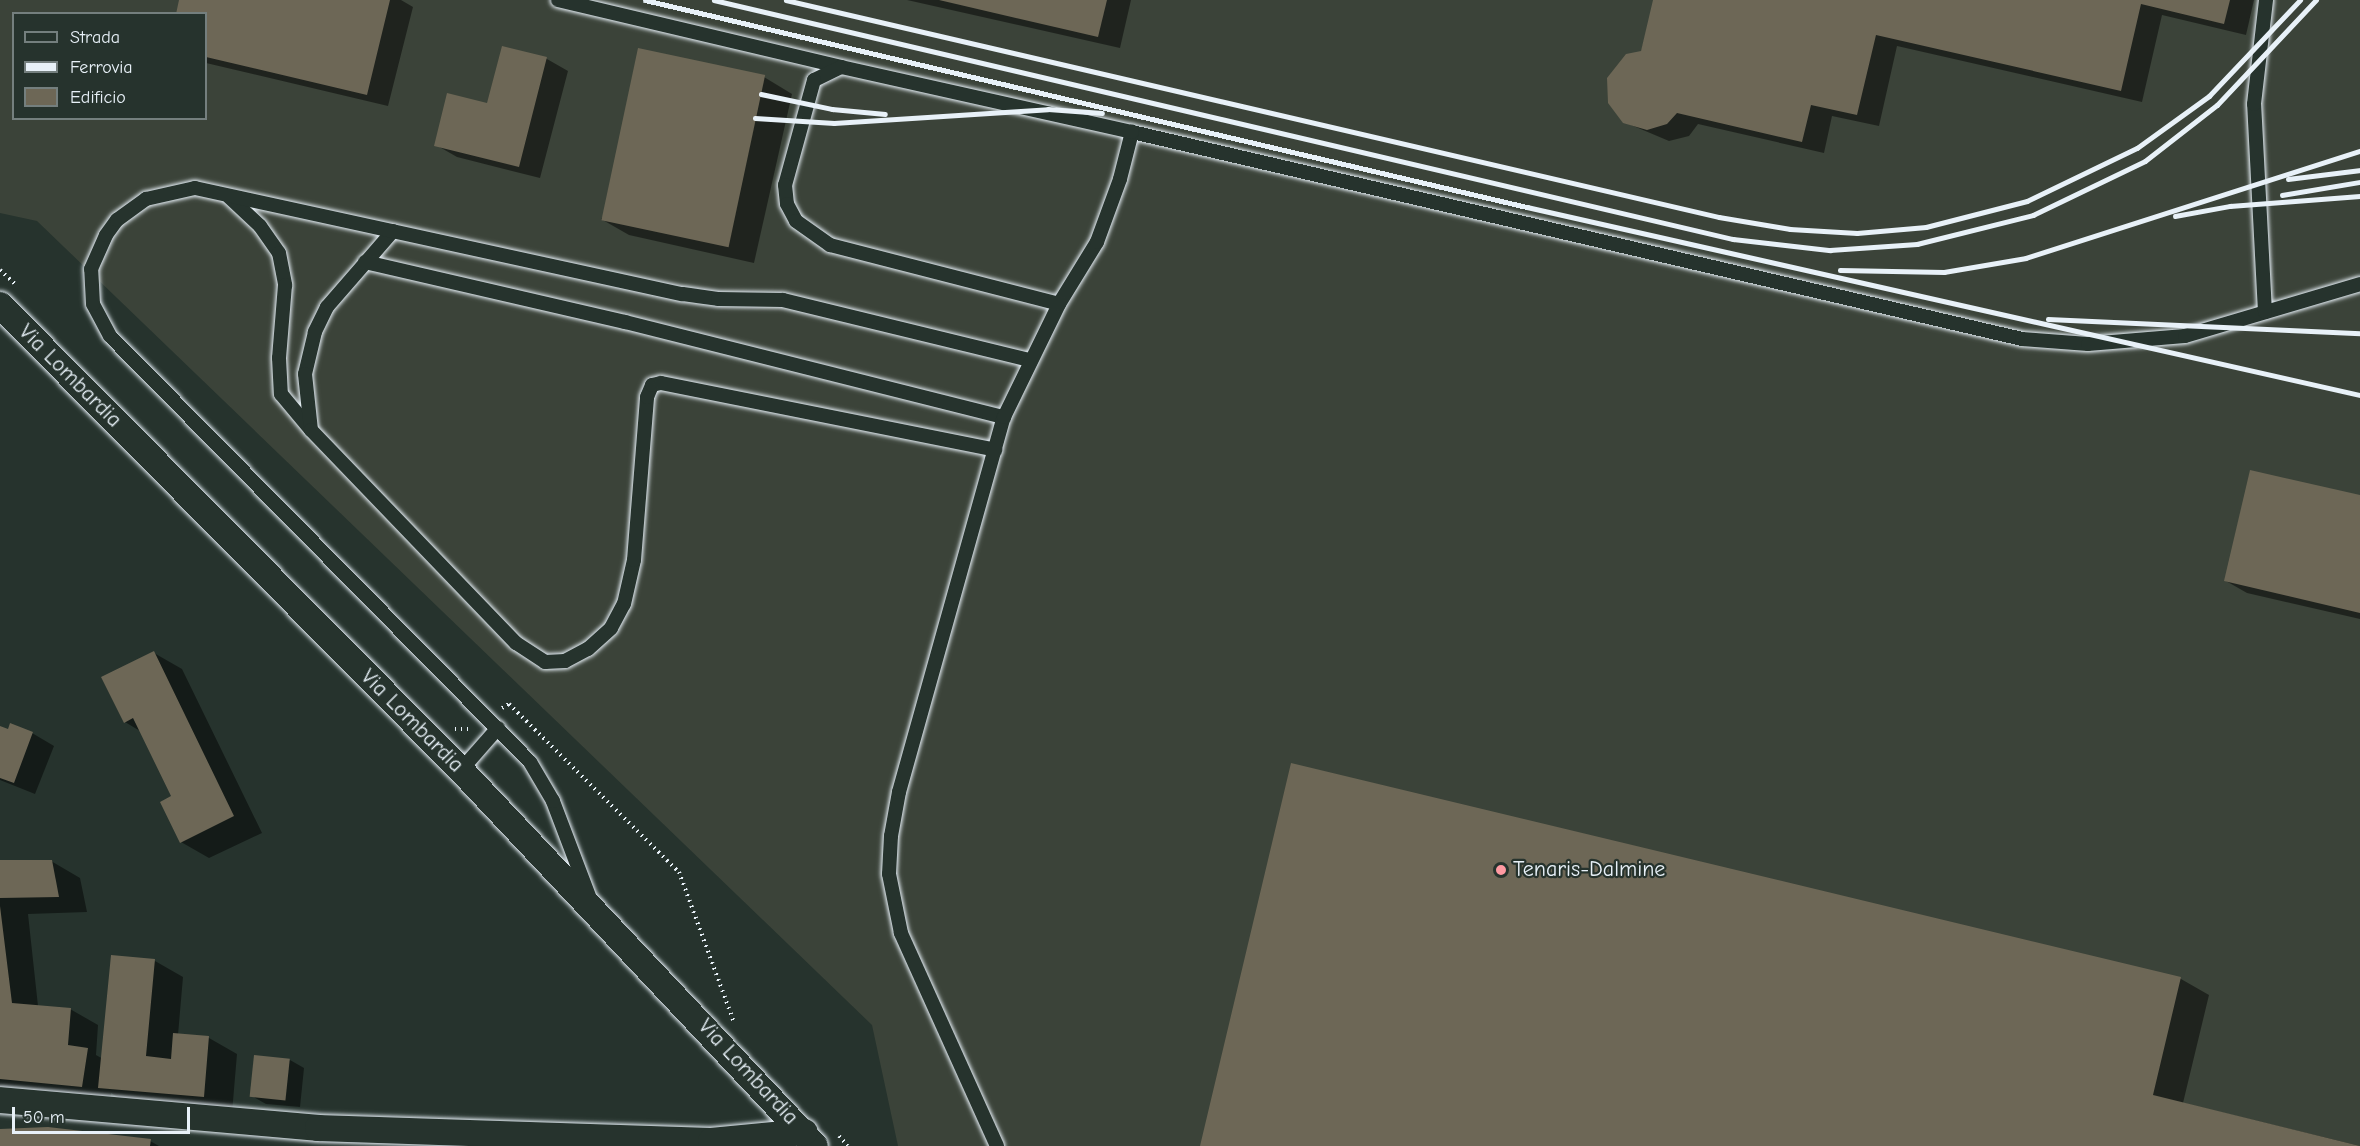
<!DOCTYPE html>
<style>
body{margin:0}
#map{position:relative;width:2360px;height:1146px;overflow:hidden;background:#26332d;font-family:"Comic Neue",sans-serif}
div>[style]{position:absolute}
[style*='--x']{left:calc(var(--x)*1px);top:calc(var(--y)*1px);width:calc(var(--w)*1px);rotate:calc(var(--a)*1deg)}
.built>*{inset:0;background:#3b4339}
.shadow>*{inset:0;background:#0007}
.building>*{inset:0;background:#6d6756;transform-origin:0 0}
.path>*{height:4px;margin-top:-2px;transform-origin:0;background:repeating-linear-gradient(90deg,#e8f1f8 0 1.5px,transparent 0 6px)}
.roads{filter:drop-shadow(0 0 2px #e8f1f8) drop-shadow(0 0 2px #e8f1f8)}
.service>*{height:14px;margin:-7px;padding:0 7px;transform-origin:7px;border-radius:7px;background:#26332d}
.minor>*{height:26px;margin:-13px;padding:0 13px;transform-origin:13px;border-radius:13px;background:#26332d}
.rail>*{height:4.5px;margin:-2.25px;padding:0 2.25px;transform-origin:2.25px;border-radius:2.25px;background:#e8f1f8}
.dots>*{width:16px;height:16px;translate:-50% -50%;box-sizing:border-box;border:3px solid #26332d;border-radius:50%}
span{translate:-50% -50%;white-space:nowrap;text-align:center;line-height:1.15;-webkit-text-stroke:4.5px #26332d;paint-order:stroke}
.street-label{font-size:22px;color:#e8f1f8}
.poi-label{font-size:22px;color:#e8f1f8}
.left{translate:0 -50%;text-align:left}
.legend{position:absolute;left:12px;top:12px;width:195px;height:108px;box-sizing:border-box;background:#26332d;border:2px solid #747f7e;margin:0;padding:8px 10px;list-style:none;font-size:18px;color:#e8f1f8}
.legend li{display:flex;align-items:center;gap:12px;height:30px}
.legend b{width:30px;border:2px solid #747f7e}
.scale{position:absolute;left:12px;top:1107px;width:178px;height:27px;box-sizing:border-box;border:3px solid #e8f1f8;border-top:0;padding-left:8px;font-size:18px;line-height:21px;white-space:nowrap;color:#e8f1f8;-webkit-text-stroke:4px #26332d;paint-order:stroke}
</style>
<div id="map">
<div class="built">
<i style="clip-path:polygon(evenodd,0 0,2360px 0,2360px 1146px,898px 1146px,872px 1025px,37px 221px,0 213px,0 0,14px 14px,206px 14px,206px 118px,14px 118px,14px 14px)"></i>
</div>
<div class="shadow">
<i style="clip-path:polygon(181px 0,401px 0,413px 7px,388px 106px,206px 63px,206px 14px)"></i>
<i style="clip-path:polygon(907px 0,1131px 0,1120px 48px)"></i>
<i style="clip-path:polygon(1654px 0,2254px 0,2246px 35px,2162px 15px,2142px 102px,1897px 46px,1879px 126px,1832px 116px,1824px 153px,1698px 124px,1689px 136px,1669px 141px,1624px 122px)"></i>
<i style="clip-path:polygon(503px 48px,547px 59px,568px 71px,540px 178px,457px 157px,436px 145px,489px 105px)"></i>
<i style="clip-path:polygon(764px 77px,792px 94px,754px 263px,629px 235px,601px 219px)"></i>
<i style="clip-path:polygon(2360px 497px,2360px 619px,2247px 593px,2226px 581px)"></i>
<i style="clip-path:polygon(154px 653px,182px 669px,262px 833px,209px 858px,181px 842px,173px 797px,140px 731px,125px 722px)"></i>
<i style="clip-path:polygon(0 728px,32px 733px,54px 746px,35px 794px,0 780px)"></i>
<i style="clip-path:polygon(1292px 765px,2181px 979px,2209px 995px,2183px 1103px,2360px 1146px,1202px 1146px)"></i>
<i style="clip-path:polygon(51px 861px,80px 878px,87px 912px,28px 914px,38px 1006px,70px 1009px,98px 1025px,96px 1055px,103px 1059px,155px 961px,183px 977px,178px 1035px,209px 1038px,237px 1054px,232px 1113px,128px 1103px,111px 1093px,110px 1102px,0 1092px,0 862px)"></i>
<i style="clip-path:polygon(290px 1060px,304px 1068px,300px 1107px,266px 1104px,252px 1096px)"></i>
<i style="clip-path:polygon(0 1130px,150px 1141px,159px 1146px,0 1146px)"></i>
</div>
<div class="building">
<i style="clip-path:polygon(179px 0,390px 0,367px 95px,206px 57px,206px 14px,176px 14px)"></i>
<i style="clip-path:polygon(939px 0,1107px 0,1098px 37px)"></i>
<i style="clip-path:polygon(1653px 0,2230px 0,2224px 24px,2141px 4px,2121px 91px,1876px 35px,1857px 115px,1811px 105px,1802px 142px,1677px 113px,1667px 124px,1647px 130px,1623px 123px,1608px 103px,1607px 78px,1626px 54px,1641px 51px)"></i>
<i style="clip-path:polygon(502px 46px,547px 57px,519px 167px,434px 146px,447px 93px,487px 103px)"></i>
<i style="left:638px;top:48px;width:130px;height:176px;rotate:12deg"></i>
<i style="clip-path:polygon(2250px 470px,2360px 495px,2360px 613px,2224px 581px)"></i>
<i style="clip-path:polygon(154px 651px,234px 816px,180px 843px,160px 802px,171px 796px,133px 718px,124px 723px,101px 677px)"></i>
<i style="clip-path:polygon(10px 723px,33px 732px,14px 783px,0 778px,0 726px,8px 729px)"></i>
<i style="clip-path:polygon(1291px 763px,2181px 977px,2153px 1095px,2360px 1146px,1200px 1146px)"></i>
<i style="clip-path:polygon(0 860px,52px 860px,59px 897px,0 898px)"></i>
<i style="clip-path:polygon(0 906px,12px 1003px,71px 1008px,68px 1045px,88px 1048px,82px 1087px,0 1079px)"></i>
<i style="clip-path:polygon(111px 955px,155px 959px,146px 1056px,171px 1059px,173px 1033px,209px 1036px,204px 1097px,98px 1088px)"></i>
<i style="left:254px;top:1055px;width:36px;height:42px;rotate:6deg"></i>
<i style="clip-path:polygon(48px 1127px,151px 1139px,150px 1146px,0 1146px,0 1129px)"></i>
</div>
<div class="path">
<i style="--x:0;--y:270;--w:21;--a:43"></i>
<i style="--x:502;--y:708;--w:8;--a:-30"></i>
<i style="--x:509;--y:704;--w:239;--a:44.7"></i>
<i style="--x:679;--y:872;--w:160;--a:69.9"></i>
<i style="--x:455;--y:729;--w:17;--a:0"></i>
<i style="--x:839;--y:1136;--w:13;--a:48"></i>
</div>
<div class="roads">
<div class="service">
<i style="--x:558;--y:0;--w:291;--a:13.3"></i>
<i style="--x:1132;--y:132;--w:914;--a:13.09"></i>
<i style="--x:2022;--y:339;--w:66;--a:4.3"></i>
<i style="--x:2088;--y:344;--w:97;--a:-4.7"></i>
<i style="--x:2185;--y:336;--w:183;--a:-16.5"></i>
<i style="--x:229;--y:197;--w:42;--a:43.1"></i>
<i style="--x:260;--y:226;--w:33;--a:55"></i>
<i style="--x:279;--y:253;--w:33;--a:79"></i>
<i style="--x:285;--y:285;--w:73;--a:94.7"></i>
<i style="--x:279;--y:358;--w:36;--a:87"></i>
<i style="--x:281;--y:394;--w:47;--a:50.2"></i>
<i style="--x:393;--y:231;--w:101;--a:131"></i>
<i style="--x:327;--y:307;--w:28;--a:116"></i>
<i style="--x:315;--y:332;--w:43;--a:103.4"></i>
<i style="--x:305;--y:374;--w:56;--a:83.9"></i>
<i style="--x:311;--y:430;--w:296;--a:46.1"></i>
<i style="--x:516;--y:643;--w:35;--a:33"></i>
<i style="--x:545;--y:662;--w:20;--a:-3"></i>
<i style="--x:565;--y:661;--w:26;--a:-28"></i>
<i style="--x:588;--y:649;--w:31;--a:-42"></i>
<i style="--x:611;--y:628;--w:27;--a:-62"></i>
<i style="--x:624;--y:604;--w:45;--a:-77.2"></i>
<i style="--x:634;--y:560;--w:164;--a:-85.4"></i>
<i style="--x:647;--y:397;--w:13;--a:-67"></i>
<i style="--x:652;--y:385;--w:9;--a:-13"></i>
<i style="--x:661;--y:383;--w:341;--a:11.3"></i>
<i style="--x:365;--y:262;--w:267;--a:13"></i>
<i style="--x:625;--y:322;--w:391;--a:14.1"></i>
<i style="--x:2265;--y:312;--w:208;--a:-93"></i>
<i style="--x:2254;--y:104;--w:105;--a:-83.4"></i>
<i style="--x:461;--y:770;--w:56;--a:-48.6"></i>
<i style="--x:589;--y:896;--w:102;--a:-110.8"></i>
<i style="--x:553;--y:801;--w:45;--a:-120.5"></i>
<i style="--x:530;--y:762;--w:598;--a:-134.59"></i>
<i style="--x:110;--y:336;--w:36;--a:-118"></i>
<i style="--x:93;--y:304;--w:35;--a:-93"></i>
<i style="--x:91;--y:269;--w:37;--a:-66"></i>
<i style="--x:106;--y:235;--w:19;--a:-54"></i>
<i style="--x:117;--y:220;--w:36;--a:-36"></i>
<i style="--x:146;--y:199;--w:50;--a:-12.7"></i>
<i style="--x:195;--y:188;--w:499;--a:12.3"></i>
<i style="--x:683;--y:294;--w:35;--a:8"></i>
<i style="--x:718;--y:299;--w:65;--a:0.9"></i>
<i style="--x:783;--y:300;--w:254;--a:13.7"></i>
<i style="--x:997;--y:1146;--w:234;--a:-114.3"></i>
<i style="--x:901;--y:933;--w:60;--a:-101.5"></i>
<i style="--x:889;--y:874;--w:38;--a:-87"></i>
<i style="--x:891;--y:836;--w:45;--a:-79.7"></i>
<i style="--x:899;--y:792;--w:389;--a:-74.4"></i>
<i style="--x:1004;--y:417;--w:126;--a:-64"></i>
<i style="--x:1059;--y:304;--w:73;--a:-58.5"></i>
<i style="--x:1097;--y:242;--w:67;--a:-69.9"></i>
<i style="--x:1120;--y:179;--w:49;--a:-75.7"></i>
<i style="--x:1132;--y:132;--w:298;--a:-167.4"></i>
<i style="--x:841;--y:67;--w:30;--a:154"></i>
<i style="--x:814;--y:80;--w:109;--a:105.4"></i>
<i style="--x:785;--y:185;--w:19;--a:84"></i>
<i style="--x:787;--y:204;--w:19;--a:62"></i>
<i style="--x:796;--y:221;--w:42;--a:35.2"></i>
<i style="--x:830;--y:245;--w:236;--a:14.4"></i>
</div>
<div class="minor">
<i style="--x:0;--y:305;--w:655;--a:45.25"></i>
<i style="--x:461;--y:770;--w:516;--a:46.73"></i>
<i style="--x:0;--y:1100;--w:319;--a:5"></i>
<i style="--x:318;--y:1128;--w:393;--a:1.9"></i>
<i style="--x:711;--y:1141;--w:94;--a:-5.5"></i>
</div>
</div>
<div class="rail">
<i style="--x:645;--y:0;--w:906;--a:13.21"></i>
<i style="--x:1527;--y:207;--w:854;--a:12.72"></i>
<i style="--x:714;--y:0;--w:1047;--a:13.2"></i>
<i style="--x:1733;--y:239;--w:98;--a:6.5"></i>
<i style="--x:1830;--y:250;--w:87;--a:-3.9"></i>
<i style="--x:1917;--y:244;--w:120;--a:-14"></i>
<i style="--x:2033;--y:215;--w:124;--a:-25.7"></i>
<i style="--x:2145;--y:161;--w:91;--a:-37.9"></i>
<i style="--x:2217;--y:105;--w:144;--a:-46.7"></i>
<i style="--x:786;--y:0;--w:958;--a:13.09"></i>
<i style="--x:1719;--y:217;--w:72;--a:9.6"></i>
<i style="--x:1790;--y:229;--w:67;--a:3.4"></i>
<i style="--x:1857;--y:233;--w:69;--a:-5"></i>
<i style="--x:1926;--y:227;--w:104;--a:-14.4"></i>
<i style="--x:2027;--y:201;--w:122;--a:-25.7"></i>
<i style="--x:2137;--y:148;--w:89;--a:-35.8"></i>
<i style="--x:2209;--y:96;--w:132;--a:-46.5"></i>
<i style="--x:761;--y:94;--w:73;--a:11.9"></i>
<i style="--x:832;--y:109;--w:53;--a:5.4"></i>
<i style="--x:755;--y:118;--w:79;--a:3.6"></i>
<i style="--x:834;--y:123;--w:214;--a:-3.7"></i>
<i style="--x:1048;--y:109;--w:54;--a:4.2"></i>
<i style="--x:2288;--y:179;--w:73;--a:-7.1"></i>
<i style="--x:2282;--y:195;--w:79;--a:-9.5"></i>
<i style="--x:2175;--y:216;--w:56;--a:-10.3"></i>
<i style="--x:2230;--y:206;--w:130;--a:-4.4"></i>
<i style="--x:1840;--y:270;--w:104;--a:1.1"></i>
<i style="--x:1944;--y:272;--w:83;--a:-9.7"></i>
<i style="--x:2026;--y:258;--w:351;--a:-17.8"></i>
<i style="--x:2048;--y:319;--w:312;--a:2.6"></i>
</div>
<div class="dots">
<i style="left:1501px;top:870px;background:#ff9aa2"></i>
</div>
<div class="street-label">
<span style="left:70px;top:376px;rotate:45deg">Via Lombardia</span>
<span style="left:412px;top:721px;rotate:45deg">Via Lombardia</span>
<span style="left:748px;top:1072px;rotate:47deg">Via Lombardia</span>
</div>
<div class="poi-label">
<span class="left" style="left:1513px;top:870px">Tenaris-Dalmine</span>
</div>
<ul class="legend">
<li><b style="height:8px;background:#26332d"></b>Strada</li>
<li><b style="height:8px;background:#e8f1f8"></b>Ferrovia</li>
<li><b style="height:16px;background:#6d6756"></b>Edificio</li>
</ul>
<div class="scale">50 m</div>
</div>
